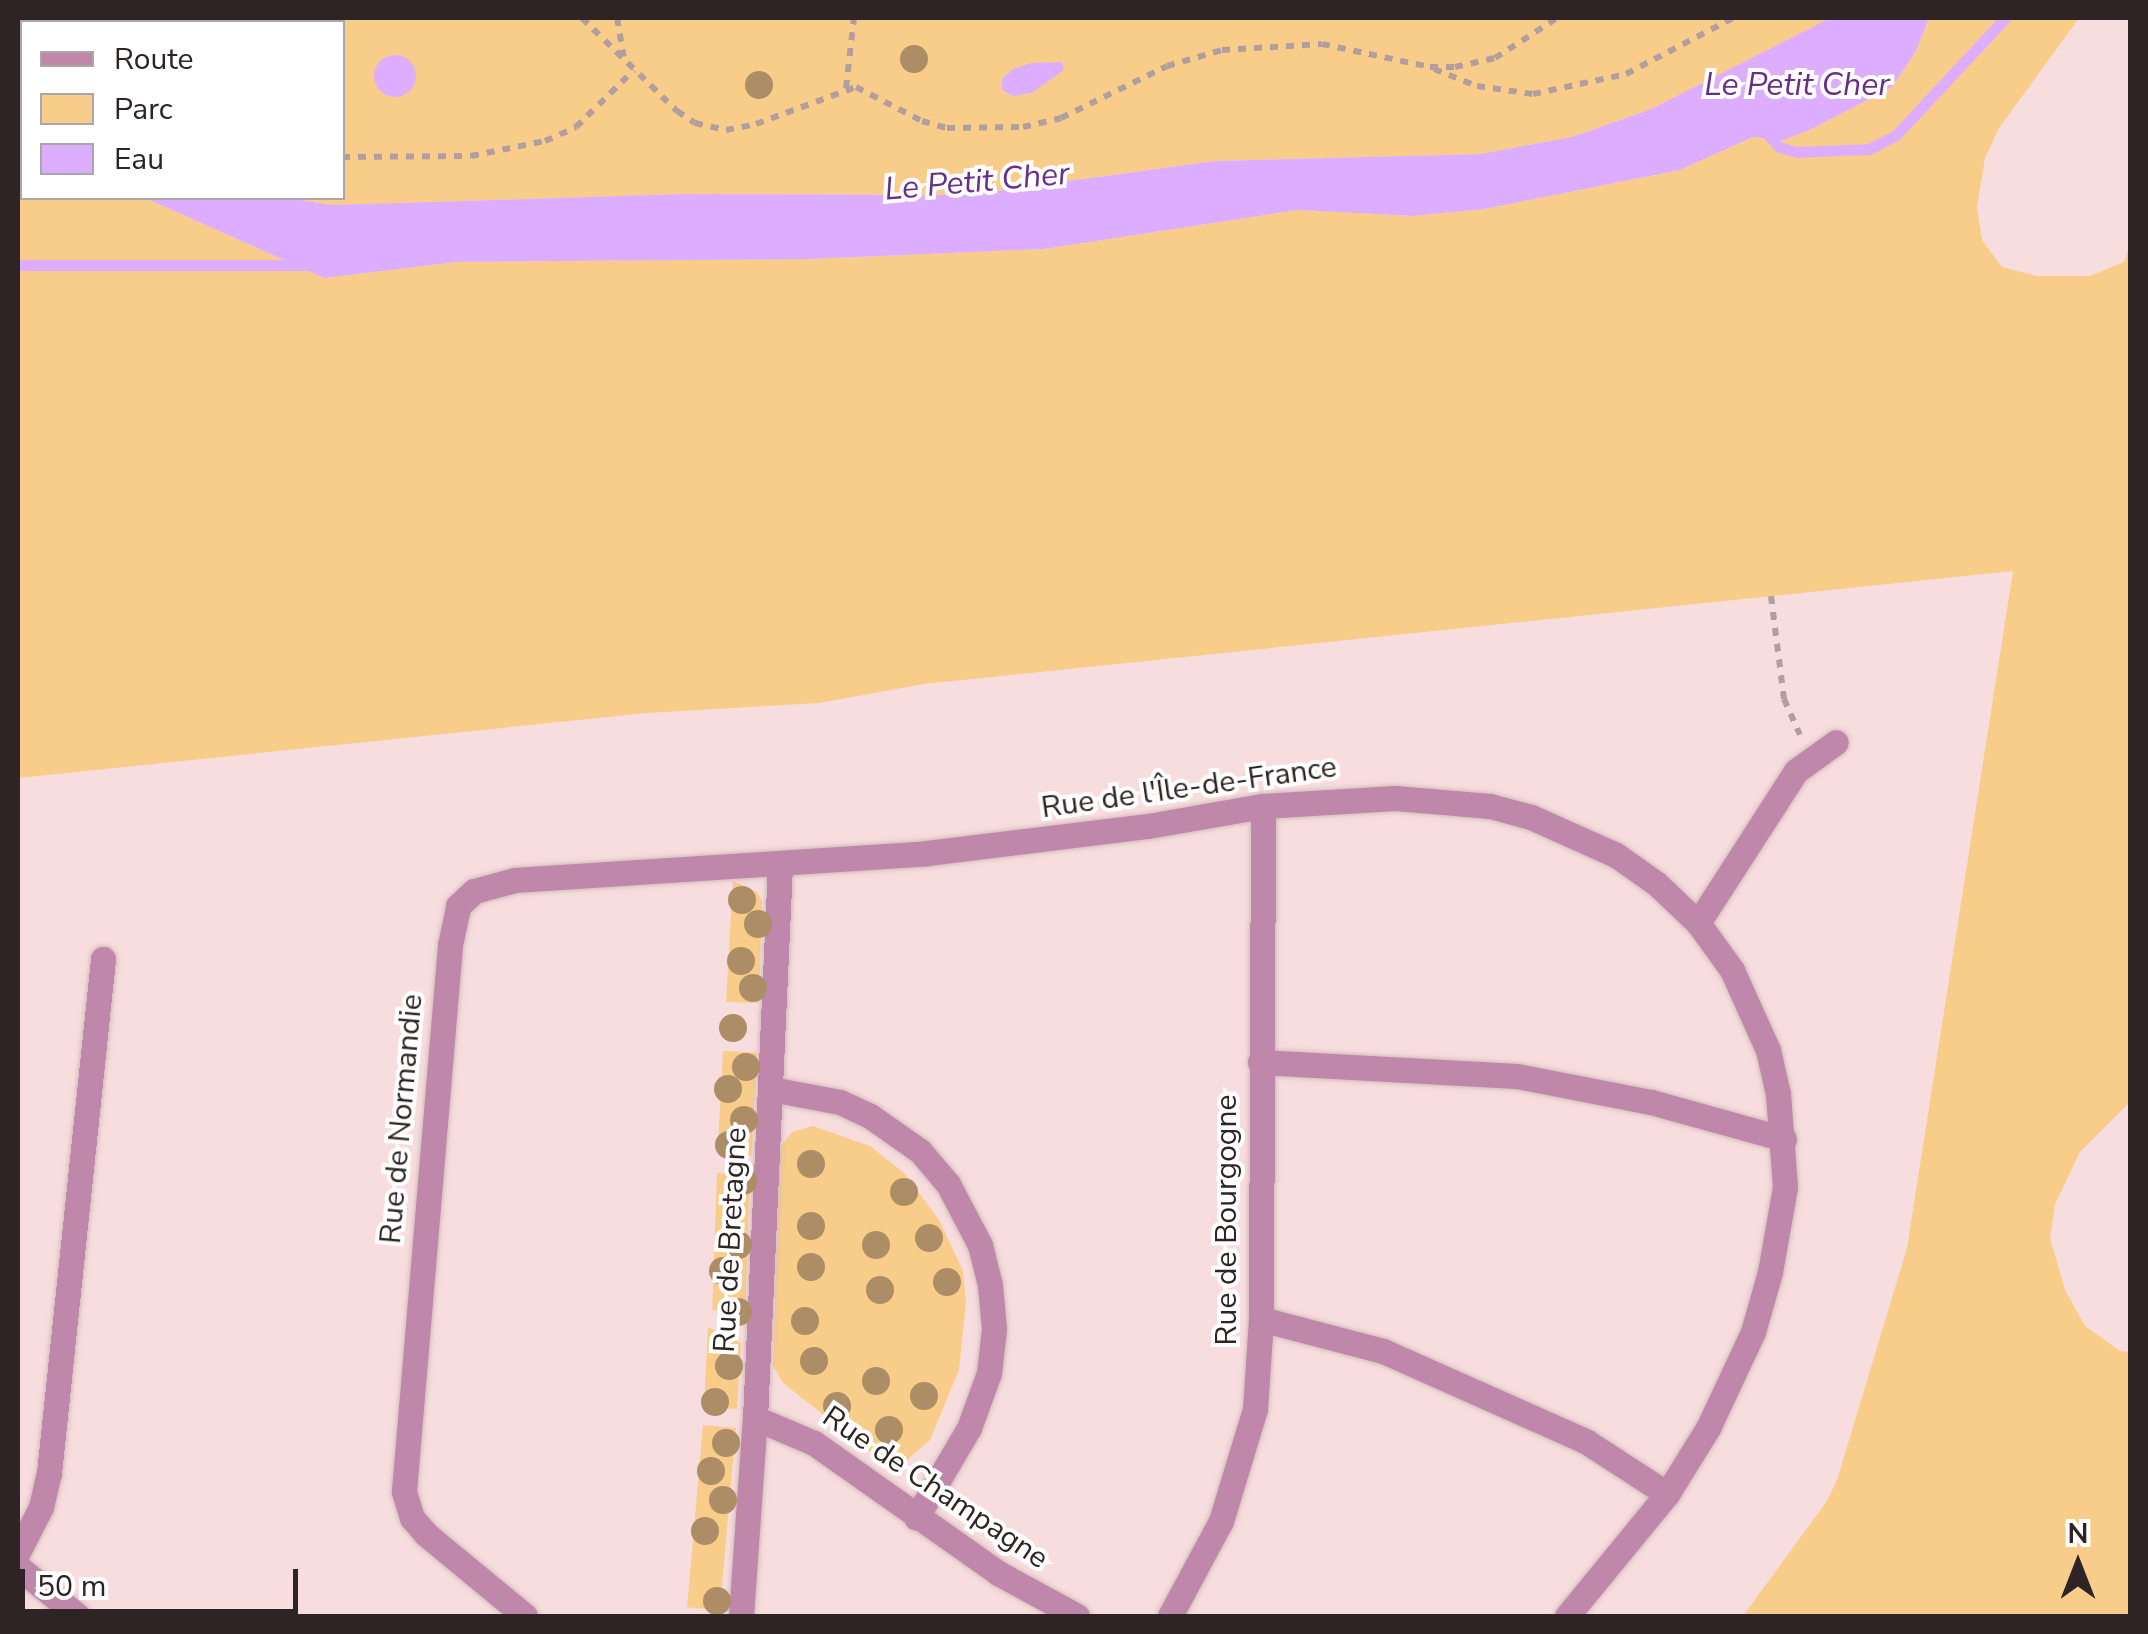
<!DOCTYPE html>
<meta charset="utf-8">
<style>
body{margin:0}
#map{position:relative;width:2148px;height:1634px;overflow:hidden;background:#f8ddde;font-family:"Nunito Sans",sans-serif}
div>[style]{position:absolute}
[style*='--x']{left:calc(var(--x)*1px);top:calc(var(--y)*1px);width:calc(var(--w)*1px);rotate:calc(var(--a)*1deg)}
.green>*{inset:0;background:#f8cd89;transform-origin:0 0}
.water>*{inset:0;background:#ddaeff}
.round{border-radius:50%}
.stream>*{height:11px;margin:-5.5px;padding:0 5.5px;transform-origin:5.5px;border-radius:5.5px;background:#ddaeff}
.path>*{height:6px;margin-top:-3px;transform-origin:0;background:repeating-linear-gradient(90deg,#b39e9f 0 8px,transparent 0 16px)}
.roads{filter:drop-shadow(0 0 2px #d4bcbd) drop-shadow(0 0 2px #d4bcbd)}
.minor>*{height:25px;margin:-12.5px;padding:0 12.5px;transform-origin:12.5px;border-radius:12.5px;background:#bf87a9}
.tertiary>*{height:25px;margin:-12.5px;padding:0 12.5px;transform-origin:12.5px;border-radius:12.5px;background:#bf87a9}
.trees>*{width:28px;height:28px;margin:-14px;border-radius:50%;background:#ac8d65}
span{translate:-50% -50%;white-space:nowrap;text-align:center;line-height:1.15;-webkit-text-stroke:8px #fff;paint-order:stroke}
.street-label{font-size:30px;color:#2e2425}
.water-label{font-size:32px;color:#682e8a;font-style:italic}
.frame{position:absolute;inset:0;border:20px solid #2e2425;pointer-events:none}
.legend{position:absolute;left:20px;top:20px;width:325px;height:180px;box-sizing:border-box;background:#fff;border:2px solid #aba7a8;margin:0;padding:12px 18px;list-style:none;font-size:30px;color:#2e2425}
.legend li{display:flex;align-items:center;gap:20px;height:50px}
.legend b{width:50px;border:2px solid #aba7a8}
.north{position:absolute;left:2028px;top:1514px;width:100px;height:100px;-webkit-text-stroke:8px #fff;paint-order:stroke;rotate:0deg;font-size:28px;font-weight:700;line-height:40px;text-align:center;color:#2e2425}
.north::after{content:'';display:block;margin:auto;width:35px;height:45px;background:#2e2425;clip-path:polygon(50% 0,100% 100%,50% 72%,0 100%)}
.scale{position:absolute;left:20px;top:1569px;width:278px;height:45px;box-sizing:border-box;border:5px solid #2e2425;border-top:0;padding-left:12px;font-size:30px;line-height:35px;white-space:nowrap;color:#2e2425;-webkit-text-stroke:8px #fff;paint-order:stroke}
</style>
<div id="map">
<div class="green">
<i style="clip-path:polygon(18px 18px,1830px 18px,1651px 109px,1572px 137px,1480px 154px,1214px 161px,968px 195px,683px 194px,331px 205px,289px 198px,342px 198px,342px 22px,22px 22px,22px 82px,18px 80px)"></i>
<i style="clip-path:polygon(1929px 18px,2079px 18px,1999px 128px,1985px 158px,1977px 207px,1982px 240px,2002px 267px,2037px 276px,2090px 276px,2124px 262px,2130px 244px,2130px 1102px,2080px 1152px,2055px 1204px,2050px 1238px,2065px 1290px,2085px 1326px,2120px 1351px,2130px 1352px,2130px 1616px,1743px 1616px,1827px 1501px,1837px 1480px,1907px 1248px,2013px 571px,924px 684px,819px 703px,647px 713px,18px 778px,18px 141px,22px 143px,22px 198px,145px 198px,324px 278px,457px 262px,811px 259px,1044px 249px,1298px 210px,1413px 216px,1484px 209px,1680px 170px,1753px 137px,1784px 139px,1814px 128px,1892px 87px,1916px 51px)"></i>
<i style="clip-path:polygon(733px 881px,757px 892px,762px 901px,759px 1003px,726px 1002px)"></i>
<i style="left:723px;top:1051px;width:34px;height:103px;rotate:3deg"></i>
<i style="clip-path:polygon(813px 1126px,870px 1146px,904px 1173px,939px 1220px,963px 1271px,966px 1302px,959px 1370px,930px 1440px,906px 1461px,881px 1460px,783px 1383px,773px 1366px,780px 1147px,792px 1132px)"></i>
<i style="left:717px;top:1173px;width:33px;height:137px;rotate:2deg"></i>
<i style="clip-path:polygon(708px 1327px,741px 1343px,737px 1409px,704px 1407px)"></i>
<i style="left:703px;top:1425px;width:33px;height:183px;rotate:5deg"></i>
</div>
<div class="water">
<i style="clip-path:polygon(1830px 18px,1929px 18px,1916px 51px,1892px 87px,1814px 128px,1784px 140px,1753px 137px,1680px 170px,1484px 209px,1413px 216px,1298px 210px,1044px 249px,811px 259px,457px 262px,324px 278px,145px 198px,289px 198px,331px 205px,683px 194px,968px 195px,1214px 161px,1480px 154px,1572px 137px,1651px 109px)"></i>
<i class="round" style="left:374px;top:55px;width:42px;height:42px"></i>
<i style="clip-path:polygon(1062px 62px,1064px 70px,1032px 93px,1013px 96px,1002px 90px,1002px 79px,1013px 69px,1031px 63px)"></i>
</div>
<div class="stream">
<i style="--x:1763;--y:129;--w:24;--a:48"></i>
<i style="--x:1779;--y:147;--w:18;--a:16"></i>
<i style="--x:1796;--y:152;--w:73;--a:-2.4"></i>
<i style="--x:1869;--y:149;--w:30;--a:-27"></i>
<i style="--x:1896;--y:135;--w:160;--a:-47"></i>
<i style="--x:18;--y:265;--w:290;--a:0"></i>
</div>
<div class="path">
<i style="--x:117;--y:18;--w:7;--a:34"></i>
<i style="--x:582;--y:18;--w:133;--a:44.4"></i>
<i style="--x:677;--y:111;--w:22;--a:34"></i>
<i style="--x:695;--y:123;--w:32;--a:13"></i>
<i style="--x:726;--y:130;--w:31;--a:-11"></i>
<i style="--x:756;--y:124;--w:107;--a:-20.3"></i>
<i style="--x:856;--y:87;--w:74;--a:27.3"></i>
<i style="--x:922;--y:121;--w:26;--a:16"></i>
<i style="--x:947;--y:128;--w:76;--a:-0.8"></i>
<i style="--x:1023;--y:127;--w:39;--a:-13"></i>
<i style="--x:1061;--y:118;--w:118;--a:-26.1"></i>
<i style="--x:1167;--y:66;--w:57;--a:-16.2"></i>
<i style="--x:1222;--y:50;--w:100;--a:-3.4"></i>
<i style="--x:1322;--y:44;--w:110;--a:12"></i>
<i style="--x:1430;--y:67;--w:25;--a:0"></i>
<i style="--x:1455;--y:67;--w:41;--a:-12.7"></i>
<i style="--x:1495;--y:58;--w:74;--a:-32.8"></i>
<i style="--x:617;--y:18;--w:39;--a:80"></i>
<i style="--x:103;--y:22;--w:6;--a:-45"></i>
<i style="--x:329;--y:22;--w:6;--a:-39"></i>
<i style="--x:18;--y:39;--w:4;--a:0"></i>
<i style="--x:1434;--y:69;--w:46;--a:21.6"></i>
<i style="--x:1477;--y:86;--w:57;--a:8.1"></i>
<i style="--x:1533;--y:94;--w:95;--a:-12.1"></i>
<i style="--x:1626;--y:74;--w:121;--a:-27.6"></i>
<i style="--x:846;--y:88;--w:70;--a:-83.5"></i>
<i style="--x:342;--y:157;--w:129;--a:-0.4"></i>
<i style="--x:471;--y:156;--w:76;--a:-11.5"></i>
<i style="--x:545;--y:141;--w:34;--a:-24"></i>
<i style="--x:576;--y:127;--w:81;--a:-44.5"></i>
<i style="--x:1771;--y:596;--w:104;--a:82.8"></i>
<i style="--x:1784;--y:699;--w:39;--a:66"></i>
</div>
<div class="roads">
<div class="minor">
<i style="--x:1698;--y:923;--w:181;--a:-57.2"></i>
<i style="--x:1796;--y:771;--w:49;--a:-35.9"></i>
<i style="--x:1260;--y:1062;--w:257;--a:3.1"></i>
<i style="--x:1517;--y:1076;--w:136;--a:11"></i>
<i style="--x:1651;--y:1102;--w:138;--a:15.5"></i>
<i style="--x:771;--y:1089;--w:70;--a:10.7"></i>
<i style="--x:840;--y:1102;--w:33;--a:25"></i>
<i style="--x:870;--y:1116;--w:61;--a:35"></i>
<i style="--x:920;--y:1151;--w:43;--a:49.7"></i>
<i style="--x:948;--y:1184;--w:69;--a:62.3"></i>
<i style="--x:980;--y:1245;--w:41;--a:76"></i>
<i style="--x:990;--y:1285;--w:44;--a:84.8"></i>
<i style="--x:994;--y:1329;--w:44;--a:96.5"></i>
<i style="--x:989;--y:1373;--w:59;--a:110"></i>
<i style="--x:969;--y:1428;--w:104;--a:120.5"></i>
<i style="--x:1261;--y:1319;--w:126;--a:14.7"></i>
<i style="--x:1383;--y:1351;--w:223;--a:24"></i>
<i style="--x:1587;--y:1442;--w:95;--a:33"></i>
<i style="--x:755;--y:1418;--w:64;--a:23"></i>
<i style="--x:814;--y:1443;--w:225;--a:35.2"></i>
<i style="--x:998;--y:1573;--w:90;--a:28.6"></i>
<i style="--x:18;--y:1552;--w:51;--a:-62.9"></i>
<i style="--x:41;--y:1507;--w:35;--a:-77"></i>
<i style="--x:49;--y:1473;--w:517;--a:-84"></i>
<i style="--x:525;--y:1616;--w:129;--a:-140.4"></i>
<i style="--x:426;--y:1534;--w:21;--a:-131"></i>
<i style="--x:412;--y:1518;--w:28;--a:-107"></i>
<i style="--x:404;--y:1491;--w:548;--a:-85.18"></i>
<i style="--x:450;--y:945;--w:40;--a:-78"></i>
<i style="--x:458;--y:906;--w:22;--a:-43"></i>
<i style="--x:474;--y:891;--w:42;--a:-15"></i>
<i style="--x:515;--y:880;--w:413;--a:-3.7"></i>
<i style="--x:927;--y:853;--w:223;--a:-7"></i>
<i style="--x:1148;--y:826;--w:117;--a:-9.9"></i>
<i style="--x:1263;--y:806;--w:132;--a:-3.5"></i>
<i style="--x:1395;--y:798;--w:95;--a:4.8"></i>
<i style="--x:1490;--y:806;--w:42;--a:15"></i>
<i style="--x:1531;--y:817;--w:93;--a:24.1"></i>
<i style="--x:1616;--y:855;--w:50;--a:35.3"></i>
<i style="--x:1657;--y:884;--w:57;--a:43.6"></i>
<i style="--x:1698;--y:923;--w:58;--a:54.1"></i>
<i style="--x:1732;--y:970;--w:88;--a:65.8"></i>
<i style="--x:1768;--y:1050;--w:45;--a:77.2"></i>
<i style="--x:1778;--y:1094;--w:93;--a:85.7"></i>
<i style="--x:1785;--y:1187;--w:86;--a:100"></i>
<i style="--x:1770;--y:1272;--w:62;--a:105.8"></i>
<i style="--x:1753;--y:1332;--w:106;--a:115.1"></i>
<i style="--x:1708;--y:1428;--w:78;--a:121.8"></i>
<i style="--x:1667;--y:1494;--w:158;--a:129.3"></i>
<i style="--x:741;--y:1616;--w:198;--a:-86"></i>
<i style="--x:755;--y:1418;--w:553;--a:-87.41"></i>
<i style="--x:1170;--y:1616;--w:108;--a:-61.8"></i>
<i style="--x:1221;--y:1521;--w:117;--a:-73.1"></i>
<i style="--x:1255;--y:1409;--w:90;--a:-86.2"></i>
<i style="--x:1261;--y:1319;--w:513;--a:-89.78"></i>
</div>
<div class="tertiary">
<i style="--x:18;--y:1567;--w:77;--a:39.2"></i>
</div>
</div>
<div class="trees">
<i style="left:914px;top:59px"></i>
<i style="left:759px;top:85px"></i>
<i style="left:742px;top:900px"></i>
<i style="left:758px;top:924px"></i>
<i style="left:741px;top:961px"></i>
<i style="left:753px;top:988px"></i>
<i style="left:733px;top:1028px"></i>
<i style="left:746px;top:1067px"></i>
<i style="left:728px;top:1089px"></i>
<i style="left:744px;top:1120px"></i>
<i style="left:729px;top:1145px"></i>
<i style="left:811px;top:1164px"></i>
<i style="left:743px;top:1181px"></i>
<i style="left:904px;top:1192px"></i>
<i style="left:811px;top:1226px"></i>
<i style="left:929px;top:1238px"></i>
<i style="left:738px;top:1245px"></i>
<i style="left:876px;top:1245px"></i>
<i style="left:811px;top:1267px"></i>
<i style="left:723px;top:1271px"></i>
<i style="left:947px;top:1282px"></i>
<i style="left:880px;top:1290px"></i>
<i style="left:738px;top:1312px"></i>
<i style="left:805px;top:1321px"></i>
<i style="left:814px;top:1361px"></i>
<i style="left:729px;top:1366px"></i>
<i style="left:876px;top:1381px"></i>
<i style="left:924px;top:1396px"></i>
<i style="left:715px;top:1402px"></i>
<i style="left:837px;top:1406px"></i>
<i style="left:889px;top:1430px"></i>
<i style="left:726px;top:1443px"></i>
<i style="left:711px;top:1471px"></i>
<i style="left:723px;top:1500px"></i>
<i style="left:705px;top:1531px"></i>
<i style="left:717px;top:1601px"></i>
</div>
<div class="street-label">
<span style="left:1189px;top:788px;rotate:-8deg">Rue de l'Île-de-France</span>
<span style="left:402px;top:1119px;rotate:-85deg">Rue de Normandie</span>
<span style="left:1227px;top:1220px;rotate:-90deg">Rue de Bourgogne</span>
<span style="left:731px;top:1240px;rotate:-87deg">Rue de Bretagne</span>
<span style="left:935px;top:1488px;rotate:34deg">Rue de Champagne</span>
</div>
<div class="water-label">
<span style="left:1797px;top:85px">Le Petit Cher</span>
<span style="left:977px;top:182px;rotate:-5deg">Le Petit Cher</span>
</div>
<div class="frame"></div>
<ul class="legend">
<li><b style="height:12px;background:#bf87a9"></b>Route</li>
<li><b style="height:28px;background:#f8cd89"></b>Parc</li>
<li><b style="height:28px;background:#ddaeff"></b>Eau</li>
</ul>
<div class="north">N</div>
<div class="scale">50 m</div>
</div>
